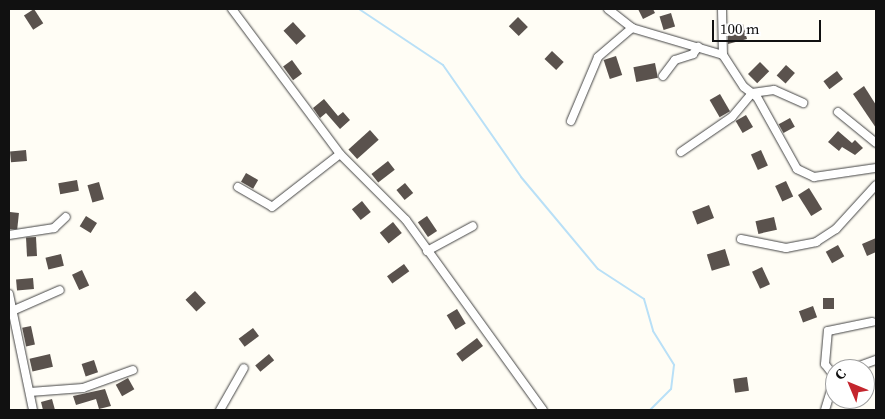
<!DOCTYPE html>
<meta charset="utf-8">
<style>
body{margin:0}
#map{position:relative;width:885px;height:419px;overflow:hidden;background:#fffdf5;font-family:"Source Serif 4",serif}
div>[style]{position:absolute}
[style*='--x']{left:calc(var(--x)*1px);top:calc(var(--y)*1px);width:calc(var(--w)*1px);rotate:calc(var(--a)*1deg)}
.stream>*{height:2px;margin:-1px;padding:0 1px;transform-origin:1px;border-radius:1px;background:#b9e0f7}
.building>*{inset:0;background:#5a524d;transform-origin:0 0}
.roads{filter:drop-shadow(0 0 1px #444) drop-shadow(0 0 1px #444)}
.minor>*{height:8px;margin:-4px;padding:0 4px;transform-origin:4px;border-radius:4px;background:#fff}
span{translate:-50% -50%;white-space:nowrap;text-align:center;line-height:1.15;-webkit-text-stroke:5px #fff;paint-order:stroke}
.frame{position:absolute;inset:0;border:10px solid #111;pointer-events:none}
.north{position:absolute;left:825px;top:359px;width:50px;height:50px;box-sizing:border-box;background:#fff;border:1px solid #a0a0a0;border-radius:50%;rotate:315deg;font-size:14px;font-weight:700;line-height:20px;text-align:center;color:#111}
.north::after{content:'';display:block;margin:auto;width:18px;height:22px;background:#c4262e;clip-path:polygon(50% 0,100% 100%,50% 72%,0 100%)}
.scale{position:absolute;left:712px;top:20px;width:109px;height:22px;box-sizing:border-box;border:2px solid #111;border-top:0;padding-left:6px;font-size:15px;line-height:18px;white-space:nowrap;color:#111;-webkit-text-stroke:4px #fff;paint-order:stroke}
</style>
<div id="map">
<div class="stream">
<i style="--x:359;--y:9;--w:101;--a:33.7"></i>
<i style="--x:443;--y:65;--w:136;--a:55.1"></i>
<i style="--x:521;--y:177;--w:120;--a:50.1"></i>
<i style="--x:598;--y:269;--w:55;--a:33.1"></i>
<i style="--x:644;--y:299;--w:33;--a:74"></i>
<i style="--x:653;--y:331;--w:40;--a:58"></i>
<i style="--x:674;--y:365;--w:24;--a:97"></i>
<i style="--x:671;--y:389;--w:30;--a:135"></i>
</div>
<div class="building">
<i style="left:34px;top:9px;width:17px;height:12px;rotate:57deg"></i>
<i style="clip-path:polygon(638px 9px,653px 9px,655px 13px,643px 19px)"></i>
<i style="left:671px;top:13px;width:14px;height:12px;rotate:73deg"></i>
<i style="left:518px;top:17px;width:14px;height:13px;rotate:45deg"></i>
<i style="left:293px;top:22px;width:19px;height:13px;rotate:47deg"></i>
<i style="clip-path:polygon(743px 24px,747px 39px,728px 44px,728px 28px)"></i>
<i style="left:552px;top:51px;width:16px;height:11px;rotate:43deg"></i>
<i style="left:616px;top:56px;width:20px;height:13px;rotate:72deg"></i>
<i style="left:292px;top:60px;width:17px;height:11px;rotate:54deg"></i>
<i style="left:760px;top:62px;width:13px;height:17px;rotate:45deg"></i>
<i style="left:655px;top:63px;width:15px;height:22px;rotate:79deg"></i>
<i style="left:786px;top:65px;width:12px;height:14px;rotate:42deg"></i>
<i style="left:837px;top:71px;width:10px;height:17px;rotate:53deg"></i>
<i style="clip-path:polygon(864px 86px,876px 105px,876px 128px,853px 94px)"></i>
<i style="left:720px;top:94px;width:20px;height:12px;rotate:60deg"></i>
<i style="clip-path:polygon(324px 99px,338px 116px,343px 112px,350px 120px,340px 129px,326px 113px,320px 118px,313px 108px)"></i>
<i style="left:746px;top:115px;width:14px;height:12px;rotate:60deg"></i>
<i style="left:790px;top:118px;width:10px;height:13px;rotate:61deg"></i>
<i style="left:370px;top:130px;width:13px;height:29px;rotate:48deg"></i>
<i style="clip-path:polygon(838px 131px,852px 143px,855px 140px,863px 148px,855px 155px,842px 147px,839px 151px,828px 142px)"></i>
<i style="left:26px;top:150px;width:11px;height:16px;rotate:85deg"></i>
<i style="left:761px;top:150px;width:17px;height:11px;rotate:66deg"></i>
<i style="left:388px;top:161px;width:11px;height:21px;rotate:52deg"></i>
<i style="left:246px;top:173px;width:14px;height:10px;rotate:30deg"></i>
<i style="left:77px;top:180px;width:11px;height:19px;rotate:80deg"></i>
<i style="left:786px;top:181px;width:17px;height:12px;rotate:65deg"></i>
<i style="left:99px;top:182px;width:18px;height:12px;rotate:74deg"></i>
<i style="left:405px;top:183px;width:13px;height:11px;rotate:51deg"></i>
<i style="left:809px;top:188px;width:25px;height:13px;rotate:58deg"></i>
<i style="left:362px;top:201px;width:14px;height:13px;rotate:51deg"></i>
<i style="left:709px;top:205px;width:14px;height:18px;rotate:69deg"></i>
<i style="left:10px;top:212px;width:9px;height:17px;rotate:6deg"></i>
<i style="left:86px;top:216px;width:13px;height:12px;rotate:32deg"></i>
<i style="left:427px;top:216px;width:18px;height:11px;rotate:56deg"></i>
<i style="left:774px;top:217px;width:13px;height:19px;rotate:77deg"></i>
<i style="left:393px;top:222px;width:14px;height:17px;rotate:51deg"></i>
<i style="left:36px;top:237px;width:19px;height:10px;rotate:87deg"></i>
<i style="clip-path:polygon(876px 238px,876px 252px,867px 256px,862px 244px)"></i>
<i style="left:838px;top:245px;width:13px;height:14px;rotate:61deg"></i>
<i style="left:725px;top:249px;width:17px;height:19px;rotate:73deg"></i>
<i style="left:61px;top:254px;width:12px;height:16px;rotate:76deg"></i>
<i style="left:404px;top:264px;width:9px;height:21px;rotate:54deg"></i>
<i style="left:762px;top:267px;width:19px;height:11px;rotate:65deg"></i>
<i style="left:82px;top:270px;width:17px;height:11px;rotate:65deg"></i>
<i style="left:33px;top:278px;width:11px;height:17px;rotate:85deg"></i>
<i style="left:195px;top:291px;width:16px;height:13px;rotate:47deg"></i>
<i style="left:834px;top:298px;width:11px;height:11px;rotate:90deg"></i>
<i style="left:813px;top:306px;width:12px;height:15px;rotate:70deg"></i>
<i style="left:457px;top:309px;width:17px;height:12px;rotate:59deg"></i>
<i style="left:31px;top:326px;width:19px;height:9px;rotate:78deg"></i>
<i style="left:253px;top:328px;width:10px;height:18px;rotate:53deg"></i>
<i style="left:477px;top:338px;width:10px;height:26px;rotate:53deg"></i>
<i style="left:50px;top:354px;width:13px;height:21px;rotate:77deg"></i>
<i style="left:269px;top:354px;width:8px;height:18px;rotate:50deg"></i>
<i style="left:94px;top:360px;width:13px;height:13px;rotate:72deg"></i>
<i style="left:747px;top:377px;width:14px;height:14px;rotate:82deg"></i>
<i style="left:128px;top:378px;width:13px;height:14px;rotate:61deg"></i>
<i style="clip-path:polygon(105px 389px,111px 406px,99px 409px,96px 399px,76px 405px,73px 396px)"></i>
<i style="clip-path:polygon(52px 399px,55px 410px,43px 410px,41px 402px)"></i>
</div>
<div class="roads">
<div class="minor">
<i style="--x:232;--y:9;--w:181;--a:53.3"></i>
<i style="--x:340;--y:154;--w:93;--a:45"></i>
<i style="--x:406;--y:220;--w:234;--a:54.2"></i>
<i style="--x:608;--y:9;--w:31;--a:38"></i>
<i style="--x:632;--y:28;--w:95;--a:16.5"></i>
<i style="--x:722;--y:9;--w:46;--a:88.8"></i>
<i style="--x:723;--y:55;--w:38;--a:57"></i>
<i style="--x:744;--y:87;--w:16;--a:38"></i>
<i style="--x:757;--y:97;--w:82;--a:60.9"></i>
<i style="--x:797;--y:169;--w:19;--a:25"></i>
<i style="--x:814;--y:177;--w:63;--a:-8.3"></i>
<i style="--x:663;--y:76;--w:20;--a:-53"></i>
<i style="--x:675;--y:60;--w:19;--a:-18"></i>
<i style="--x:693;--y:54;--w:9;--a:-54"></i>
<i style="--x:838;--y:112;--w:49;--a:39.2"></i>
<i style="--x:571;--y:121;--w:69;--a:-67.1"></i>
<i style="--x:598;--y:57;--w:45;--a:-40.5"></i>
<i style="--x:681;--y:152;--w:62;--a:-34.5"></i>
<i style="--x:732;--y:117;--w:31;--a:-50"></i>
<i style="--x:752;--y:93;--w:22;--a:-8"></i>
<i style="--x:774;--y:90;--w:32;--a:24"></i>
<i style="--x:238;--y:187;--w:39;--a:30"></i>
<i style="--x:272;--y:207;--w:86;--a:-37.9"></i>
<i style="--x:9;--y:235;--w:46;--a:-8.8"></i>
<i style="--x:54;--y:228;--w:16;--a:-43"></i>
<i style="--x:741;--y:239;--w:46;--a:11.3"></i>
<i style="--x:786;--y:248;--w:31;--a:-11"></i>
<i style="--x:816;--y:242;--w:24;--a:-33"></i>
<i style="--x:836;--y:229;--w:59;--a:-47.7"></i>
<i style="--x:427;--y:251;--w:52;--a:-28.5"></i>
<i style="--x:9;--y:294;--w:118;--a:78.3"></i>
<i style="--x:12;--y:311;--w:52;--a:-23.6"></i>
<i style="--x:851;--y:369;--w:27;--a:-20"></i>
<i style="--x:835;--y:377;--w:16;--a:-128"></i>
<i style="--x:825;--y:364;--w:33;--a:-85"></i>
<i style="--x:828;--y:331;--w:45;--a:-11.6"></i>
<i style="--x:30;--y:392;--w:53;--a:-4.3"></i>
<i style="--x:83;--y:388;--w:53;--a:-19.8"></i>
<i style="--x:220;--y:410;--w:48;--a:-60.3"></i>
<i style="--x:825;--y:410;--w:34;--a:-73"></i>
</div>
</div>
<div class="frame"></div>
<div class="north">С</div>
<div class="scale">100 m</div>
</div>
